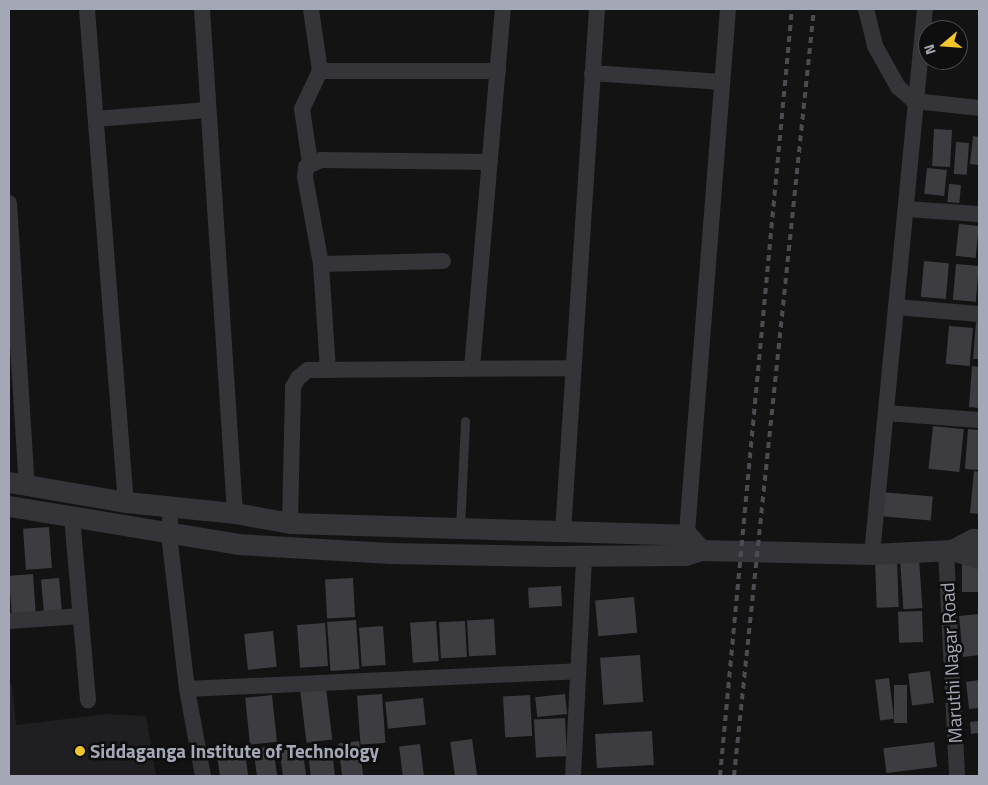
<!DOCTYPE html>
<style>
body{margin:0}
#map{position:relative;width:988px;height:785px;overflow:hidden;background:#131314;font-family:"Titillium Web",sans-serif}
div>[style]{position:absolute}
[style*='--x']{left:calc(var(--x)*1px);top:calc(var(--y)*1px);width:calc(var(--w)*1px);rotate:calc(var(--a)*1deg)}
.built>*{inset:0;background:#1f1f21}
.building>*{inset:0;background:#3d3c41;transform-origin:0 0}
.service>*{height:9px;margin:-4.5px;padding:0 4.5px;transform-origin:4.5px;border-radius:4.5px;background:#343439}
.minor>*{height:16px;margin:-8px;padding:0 8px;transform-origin:8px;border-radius:8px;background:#343439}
.tertiary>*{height:21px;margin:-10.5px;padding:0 10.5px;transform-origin:10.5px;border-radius:10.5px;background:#343439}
.rail>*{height:4px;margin-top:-2px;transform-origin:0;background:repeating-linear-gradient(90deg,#4b4c52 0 6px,transparent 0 11px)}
.dots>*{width:14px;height:14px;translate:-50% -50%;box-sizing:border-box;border:2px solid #0e0e0f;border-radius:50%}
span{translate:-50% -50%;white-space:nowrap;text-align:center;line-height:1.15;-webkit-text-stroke:5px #0e0e0f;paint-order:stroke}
.street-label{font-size:19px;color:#a4a7b5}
.poi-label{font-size:19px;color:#a4a7b5;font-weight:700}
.left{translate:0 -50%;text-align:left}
.frame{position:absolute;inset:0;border:10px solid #a4a7b5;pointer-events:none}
.north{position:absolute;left:918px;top:20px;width:50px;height:50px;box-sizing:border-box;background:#0e0e0f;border:1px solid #4a4b51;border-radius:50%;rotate:252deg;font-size:14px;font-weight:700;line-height:20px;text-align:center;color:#a4a7b5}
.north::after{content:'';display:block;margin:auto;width:18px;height:22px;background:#f3c52c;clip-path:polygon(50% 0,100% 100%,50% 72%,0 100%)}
</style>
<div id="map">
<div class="built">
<i style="clip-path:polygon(9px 685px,12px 685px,16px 725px,107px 714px,146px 716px,156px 776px,9px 776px)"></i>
</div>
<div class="building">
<i style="left:934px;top:129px;width:18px;height:37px;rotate:3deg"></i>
<i style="clip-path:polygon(973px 136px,979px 137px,979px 165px,970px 164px)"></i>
<i style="left:956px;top:142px;width:13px;height:32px;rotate:4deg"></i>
<i style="left:927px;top:168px;width:20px;height:26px;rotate:6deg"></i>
<i style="left:949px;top:184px;width:12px;height:18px;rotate:5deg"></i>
<i style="left:959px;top:224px;width:20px;height:32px;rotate:6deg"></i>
<i style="left:924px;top:261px;width:25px;height:36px;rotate:5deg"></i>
<i style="left:956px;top:264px;width:23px;height:36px;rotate:5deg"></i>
<i style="clip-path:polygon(976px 322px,979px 323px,979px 359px,973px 359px)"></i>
<i style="left:949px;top:326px;width:24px;height:38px;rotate:5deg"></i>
<i style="clip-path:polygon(972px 366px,979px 367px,979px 408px,969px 407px)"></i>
<i style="left:933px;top:426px;width:31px;height:43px;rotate:6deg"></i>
<i style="clip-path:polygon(968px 429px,979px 430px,979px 470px,965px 469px)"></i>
<i style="clip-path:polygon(974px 471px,979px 472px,979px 514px,970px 513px)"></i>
<i style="left:881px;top:492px;width:52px;height:24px;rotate:5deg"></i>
<i style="left:49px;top:527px;width:41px;height:26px;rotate:86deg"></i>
<i style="left:897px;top:559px;width:48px;height:22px;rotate:88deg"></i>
<i style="left:919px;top:559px;width:49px;height:19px;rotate:86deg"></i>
<i style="left:962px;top:564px;width:17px;height:28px"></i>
<i style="left:33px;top:574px;width:39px;height:24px;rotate:86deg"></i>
<i style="left:59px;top:578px;width:36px;height:18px;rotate:85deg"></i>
<i style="left:353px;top:578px;width:39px;height:28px;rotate:87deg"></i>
<i style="left:561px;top:586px;width:20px;height:33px;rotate:87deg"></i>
<i style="left:634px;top:597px;width:36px;height:39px;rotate:85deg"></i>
<i style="left:922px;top:611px;width:31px;height:24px;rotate:88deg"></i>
<i style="clip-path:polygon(979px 614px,979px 655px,963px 657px,959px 616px)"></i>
<i style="left:494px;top:619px;width:36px;height:27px;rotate:87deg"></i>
<i style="left:356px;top:620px;width:49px;height:29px;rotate:86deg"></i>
<i style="left:436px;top:621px;width:40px;height:26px;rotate:86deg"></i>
<i style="left:465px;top:621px;width:36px;height:26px;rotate:87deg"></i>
<i style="left:325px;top:623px;width:43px;height:28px;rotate:86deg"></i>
<i style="left:383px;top:626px;width:39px;height:24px;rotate:86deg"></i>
<i style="left:273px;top:631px;width:36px;height:29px;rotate:84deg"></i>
<i style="left:640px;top:655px;width:47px;height:40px;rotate:86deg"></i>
<i style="left:930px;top:671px;width:32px;height:22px;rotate:83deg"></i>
<i style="left:889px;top:678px;width:41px;height:14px;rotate:83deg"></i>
<i style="clip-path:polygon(979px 680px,979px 708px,969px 709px,966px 682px)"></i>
<i style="left:894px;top:685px;width:13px;height:38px"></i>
<i style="left:326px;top:688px;width:52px;height:26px;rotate:83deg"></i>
<i style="left:382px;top:694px;width:49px;height:25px;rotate:86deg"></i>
<i style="left:565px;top:694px;width:20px;height:30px;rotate:84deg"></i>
<i style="left:272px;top:695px;width:47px;height:27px;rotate:84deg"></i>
<i style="left:530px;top:695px;width:41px;height:27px;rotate:87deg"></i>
<i style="left:423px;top:698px;width:27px;height:38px;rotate:84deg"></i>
<i style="left:565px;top:718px;width:38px;height:31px;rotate:87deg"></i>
<i style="clip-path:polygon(979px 721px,979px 733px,971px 734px,970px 722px)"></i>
<i style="left:652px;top:731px;width:34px;height:57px;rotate:87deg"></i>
<i style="left:472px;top:739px;width:37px;height:22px;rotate:82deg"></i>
<i style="left:359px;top:741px;width:35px;height:21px;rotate:83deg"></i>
<i style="left:934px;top:742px;width:25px;height:51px;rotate:83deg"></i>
<i style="left:420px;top:744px;width:32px;height:21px;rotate:83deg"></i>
<i style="left:244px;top:746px;width:30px;height:28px;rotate:82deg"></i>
<i style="left:273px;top:746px;width:30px;height:20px;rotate:82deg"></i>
<i style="left:302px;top:746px;width:30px;height:23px;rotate:82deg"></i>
<i style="left:332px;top:749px;width:27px;height:24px;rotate:84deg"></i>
</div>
<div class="service">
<i style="--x:460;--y:528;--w:107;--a:-87.3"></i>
</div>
<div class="minor">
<i style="--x:87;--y:9;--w:495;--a:85.5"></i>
<i style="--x:202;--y:9;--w:505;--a:86.25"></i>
<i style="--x:866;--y:9;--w:38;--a:76"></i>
<i style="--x:875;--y:46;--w:47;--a:60.7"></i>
<i style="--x:898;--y:87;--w:21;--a:41"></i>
<i style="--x:914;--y:101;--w:65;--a:6.1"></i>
<i style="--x:320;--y:71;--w:178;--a:0"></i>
<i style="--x:592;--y:73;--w:130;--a:4"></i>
<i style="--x:96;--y:119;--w:111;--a:-4.6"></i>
<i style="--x:310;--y:163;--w:55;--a:-98.4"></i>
<i style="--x:302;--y:109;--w:42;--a:-64.7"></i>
<i style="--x:320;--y:71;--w:63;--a:-98.3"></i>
<i style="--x:9;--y:203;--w:285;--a:86.4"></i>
<i style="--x:906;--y:209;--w:73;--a:3.9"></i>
<i style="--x:321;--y:264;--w:122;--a:-1.4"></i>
<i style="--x:896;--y:307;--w:83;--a:4.8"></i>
<i style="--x:472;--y:368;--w:360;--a:-85.1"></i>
<i style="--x:328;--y:370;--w:106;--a:-93.8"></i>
<i style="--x:321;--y:264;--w:88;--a:-100.4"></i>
<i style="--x:305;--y:177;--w:10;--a:-84"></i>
<i style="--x:306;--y:167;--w:17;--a:-25"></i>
<i style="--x:321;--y:160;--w:169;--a:0.7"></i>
<i style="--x:886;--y:413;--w:93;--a:4.3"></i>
<i style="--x:171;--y:507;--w:27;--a:94"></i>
<i style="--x:169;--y:534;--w:156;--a:83.4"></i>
<i style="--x:187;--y:689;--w:88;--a:79.6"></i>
<i style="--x:72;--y:517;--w:184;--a:85"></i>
<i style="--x:290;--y:523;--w:136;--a:-88.7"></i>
<i style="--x:293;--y:387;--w:10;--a:-61"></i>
<i style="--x:298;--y:378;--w:13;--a:-39"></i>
<i style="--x:308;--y:370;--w:265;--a:-0.4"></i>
<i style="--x:563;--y:532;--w:524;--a:-86.28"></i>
<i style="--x:686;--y:545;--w:538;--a:-85.52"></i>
<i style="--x:946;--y:550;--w:226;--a:87.2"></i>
<i style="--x:872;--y:554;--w:548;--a:-84.45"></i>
<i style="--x:9;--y:621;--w:72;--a:-4"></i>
<i style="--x:187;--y:689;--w:391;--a:-2.6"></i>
<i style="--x:573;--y:776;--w:220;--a:-87.1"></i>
</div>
<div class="tertiary">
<i style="--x:9;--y:482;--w:119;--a:9.7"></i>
<i style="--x:126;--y:502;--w:110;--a:5.8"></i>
<i style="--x:235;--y:513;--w:56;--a:10.3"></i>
<i style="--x:290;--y:523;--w:397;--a:1.7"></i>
<i style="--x:687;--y:535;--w:21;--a:47"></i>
<i style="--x:9;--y:506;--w:232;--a:9.4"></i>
<i style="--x:238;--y:544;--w:152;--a:3.4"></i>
<i style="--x:390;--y:553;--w:161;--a:1.1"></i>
<i style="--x:551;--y:556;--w:134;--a:-0.4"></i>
<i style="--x:685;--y:555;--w:17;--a:-17"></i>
<i style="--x:701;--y:550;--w:171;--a:1.3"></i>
<i style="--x:872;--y:554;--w:80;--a:-2.9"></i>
<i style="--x:952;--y:550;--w:28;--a:17"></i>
<i style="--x:952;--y:550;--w:24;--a:-28"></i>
<i style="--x:973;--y:539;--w:6;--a:0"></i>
</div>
<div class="rail">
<i style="--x:720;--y:776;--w:770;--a:-84.64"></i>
<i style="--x:734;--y:776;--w:771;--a:-84.05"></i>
</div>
<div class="dots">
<i style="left:80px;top:751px;background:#f3c52c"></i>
</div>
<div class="street-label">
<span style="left:951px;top:663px;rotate:-93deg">Maruthi Nagar Road</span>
</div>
<div class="poi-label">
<span class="left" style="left:90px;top:751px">Siddaganga Institute of Technology</span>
</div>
<div class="frame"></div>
<div class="north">N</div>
</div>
